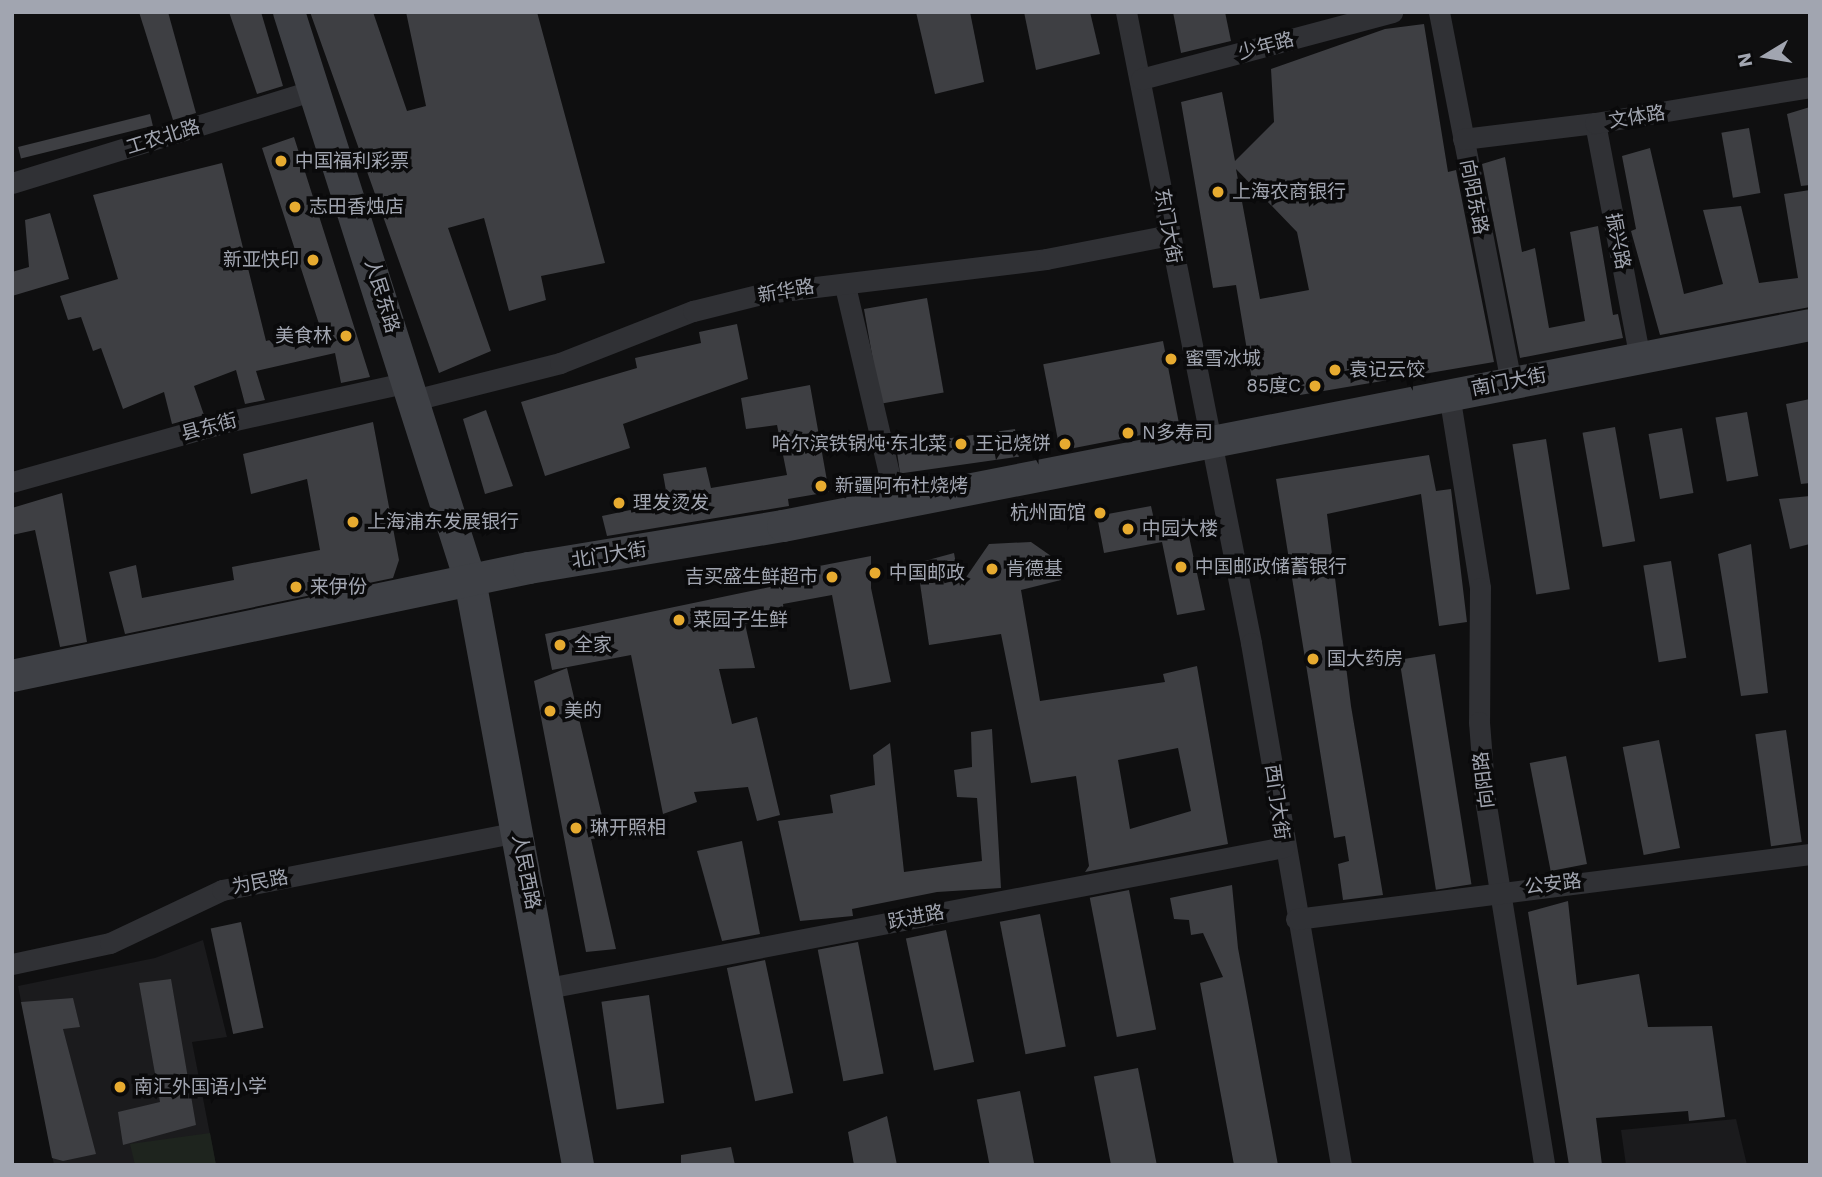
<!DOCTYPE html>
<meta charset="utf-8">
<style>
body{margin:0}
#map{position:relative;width:1822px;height:1177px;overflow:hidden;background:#0f0f10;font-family:"Work Sans","Noto Sans SC",sans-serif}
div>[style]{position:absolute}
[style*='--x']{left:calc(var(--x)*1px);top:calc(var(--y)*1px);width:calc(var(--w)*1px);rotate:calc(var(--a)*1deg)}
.built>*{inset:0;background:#1b1b1d}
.green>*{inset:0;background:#1e241e}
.building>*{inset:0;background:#3e3f43;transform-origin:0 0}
.street>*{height:21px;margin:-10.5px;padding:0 10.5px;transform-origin:10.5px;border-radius:10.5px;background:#303135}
.secondary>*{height:32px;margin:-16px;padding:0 16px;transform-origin:16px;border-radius:16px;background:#3e4045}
.dots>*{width:19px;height:19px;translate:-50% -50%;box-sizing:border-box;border:4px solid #0a0a0b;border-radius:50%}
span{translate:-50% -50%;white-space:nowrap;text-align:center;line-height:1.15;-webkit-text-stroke:7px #0a0a0b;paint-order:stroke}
.street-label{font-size:19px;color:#a1a5b0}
.poi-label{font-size:19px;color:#a1a5b0}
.left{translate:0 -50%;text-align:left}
.right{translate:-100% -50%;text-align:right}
.frame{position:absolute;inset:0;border:14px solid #a1a5b0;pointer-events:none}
.north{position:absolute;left:1731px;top:21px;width:70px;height:70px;-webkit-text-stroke:5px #0a0a0b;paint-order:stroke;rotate:259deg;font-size:19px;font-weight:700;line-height:28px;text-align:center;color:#a1a5b0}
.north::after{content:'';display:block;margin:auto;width:24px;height:32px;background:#a1a5b0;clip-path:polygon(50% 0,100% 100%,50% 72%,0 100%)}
</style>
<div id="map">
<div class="built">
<i style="clip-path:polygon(203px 940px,227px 1037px,192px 1042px,216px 1165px,54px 1165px,18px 986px,155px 958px)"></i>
<i style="clip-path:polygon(1736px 1119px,1747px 1165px,1626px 1165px,1621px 1130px)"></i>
</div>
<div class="green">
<i style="clip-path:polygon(210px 1133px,216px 1165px,135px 1165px,130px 1144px)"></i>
</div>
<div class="building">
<i style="clip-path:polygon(139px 12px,168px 12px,196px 113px,173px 120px)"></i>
<i style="clip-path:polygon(229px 12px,261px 12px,283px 86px,257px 94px)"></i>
<i style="clip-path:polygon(310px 12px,373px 12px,407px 111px,426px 106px,406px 12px,537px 12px,605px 263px,541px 276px,546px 300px,509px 311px,484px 218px,448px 228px,491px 351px,439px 373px)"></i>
<i style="clip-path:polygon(916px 12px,970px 12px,984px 82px,935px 94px)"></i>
<i style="clip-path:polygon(1024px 12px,1090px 12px,1100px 54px,1036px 70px)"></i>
<i style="clip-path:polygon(1173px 12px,1225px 12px,1231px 41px,1181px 53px)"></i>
<i style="clip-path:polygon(evenodd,1424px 24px,1448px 172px,1456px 170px,1494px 362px,1300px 395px,1297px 378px,1253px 386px,1236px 285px,1213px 288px,1181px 102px,1222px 92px,1235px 161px,1274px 122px,1271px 69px,1385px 29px,1424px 24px,1236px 169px,1297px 232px,1309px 290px,1260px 299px,1236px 169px)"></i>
<i style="clip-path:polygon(1810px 107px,1810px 185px,1801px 186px,1787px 114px)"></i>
<i style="left:150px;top:114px;width:12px;height:136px;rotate:76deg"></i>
<i style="left:1749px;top:128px;width:66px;height:28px;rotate:80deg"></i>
<i style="clip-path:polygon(294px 137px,370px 377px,341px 383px,335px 353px,256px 371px,265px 400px,245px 404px,236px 370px,194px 386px,204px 415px,172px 424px,164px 392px,123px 409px,101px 348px,93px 351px,81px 317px,68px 320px,60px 296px,118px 279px,93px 195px,222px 163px,266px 341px,320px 327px,262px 148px)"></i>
<i style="clip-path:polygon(1650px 148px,1684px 294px,1723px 284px,1703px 210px,1741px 206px,1759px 283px,1798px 278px,1784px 194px,1810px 190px,1810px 307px,1660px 335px,1631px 231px,1636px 229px,1622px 156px)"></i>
<i style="clip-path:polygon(1505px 157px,1522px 252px,1535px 248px,1549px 328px,1585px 321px,1570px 232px,1598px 226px,1613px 315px,1618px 314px,1623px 338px,1520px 358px,1482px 164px)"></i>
<i style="clip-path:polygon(50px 213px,69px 279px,12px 296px,12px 272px,29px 267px,25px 220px)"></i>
<i style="left:927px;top:298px;width:96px;height:64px;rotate:80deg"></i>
<i style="clip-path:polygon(737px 324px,748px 379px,623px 424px,630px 448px,545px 476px,521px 402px,637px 368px,635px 358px,701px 343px,699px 332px)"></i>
<i style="left:1163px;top:341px;width:88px;height:122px;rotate:79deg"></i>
<i style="clip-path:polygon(810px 385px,829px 492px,788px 499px,789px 506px,607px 536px,602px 516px,668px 502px,663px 474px,706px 467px,711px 488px,787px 475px,777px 425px,746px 429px,741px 398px)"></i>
<i style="clip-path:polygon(1810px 399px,1810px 483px,1801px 484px,1786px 404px)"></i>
<i style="clip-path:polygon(486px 410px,513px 486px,485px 494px,463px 419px)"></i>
<i style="left:1747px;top:412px;width:65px;height:32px;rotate:80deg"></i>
<i style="clip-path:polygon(373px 422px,399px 560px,393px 578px,125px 634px,109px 572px,136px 565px,142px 598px,234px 580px,232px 567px,320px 550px,307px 479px,251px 494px,243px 454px)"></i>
<i style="left:1615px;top:427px;width:116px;height:33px;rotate:80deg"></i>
<i style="left:1682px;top:428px;width:66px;height:34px;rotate:80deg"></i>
<i style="left:1015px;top:429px;width:28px;height:120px;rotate:82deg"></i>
<i style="left:1546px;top:439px;width:152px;height:34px;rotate:81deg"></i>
<i style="clip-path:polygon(1429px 455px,1436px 491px,1451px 489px,1467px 622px,1439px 626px,1421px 494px,1327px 514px,1351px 706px,1383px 895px,1343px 900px,1338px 864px,1349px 861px,1345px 836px,1334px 838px,1276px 479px)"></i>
<i style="clip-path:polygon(62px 493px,87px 642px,60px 647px,35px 530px,12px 535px,12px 508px)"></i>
<i style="clip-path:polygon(1810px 496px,1810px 544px,1790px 549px,1779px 499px)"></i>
<i style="clip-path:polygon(1151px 506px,1155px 524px,1185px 518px,1205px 610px,1177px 615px,1162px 542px,1104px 553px,1097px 516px)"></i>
<i style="clip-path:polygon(evenodd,1031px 542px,1061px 563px,1061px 580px,1021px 590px,1040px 701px,1165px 682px,1163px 674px,1197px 666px,1228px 844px,1085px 872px,1089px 866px,1076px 776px,1031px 783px,1001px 634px,929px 645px,917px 563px,954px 553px,960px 586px,989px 544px,1031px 542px,1178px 748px,1191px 811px,1130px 829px,1118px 760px,1178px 748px)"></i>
<i style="clip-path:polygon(1751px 544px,1768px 693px,1741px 696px,1718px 554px)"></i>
<i style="clip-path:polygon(871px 556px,871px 588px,891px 682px,850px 690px,832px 595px,783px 604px,785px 617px,745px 624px,755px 668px,719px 669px,732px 724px,757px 717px,780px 815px,757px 821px,748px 787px,694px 792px,697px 802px,663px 814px,631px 655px,552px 670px,545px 634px,789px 583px,788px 572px)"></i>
<i style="left:1671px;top:561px;width:98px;height:28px;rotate:81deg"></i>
<i style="left:1435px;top:654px;width:233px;height:36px;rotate:81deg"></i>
<i style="clip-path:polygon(567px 668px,607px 837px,591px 839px,616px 949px,586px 952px,534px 681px)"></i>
<i style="clip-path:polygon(992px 729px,1001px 888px,937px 892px,852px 909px,853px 916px,800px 921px,778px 821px,833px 813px,830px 795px,875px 785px,873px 755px,890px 743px,904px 872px,982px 861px,977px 798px,957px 797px,954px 770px,972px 767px,971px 732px)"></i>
<i style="left:1786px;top:730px;width:113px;height:31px;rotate:82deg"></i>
<i style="left:1659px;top:740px;width:110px;height:37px;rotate:79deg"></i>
<i style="left:1566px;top:756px;width:110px;height:37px;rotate:79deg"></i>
<i style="clip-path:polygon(742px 841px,760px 934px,722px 941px,697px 851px)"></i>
<i style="clip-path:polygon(1232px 885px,1238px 948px,1278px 1165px,1234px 1165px,1200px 983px,1223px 977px,1203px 933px,1191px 935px,1189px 920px,1174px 919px,1170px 898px)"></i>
<i style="left:1129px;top:890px;width:142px;height:40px;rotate:79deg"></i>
<i style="clip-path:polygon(1568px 901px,1577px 985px,1639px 974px,1648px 1027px,1712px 1026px,1725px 1117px,1689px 1121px,1688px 1111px,1596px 1118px,1602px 1165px,1569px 1165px,1528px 912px)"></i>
<i style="left:1040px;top:914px;width:135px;height:41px;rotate:79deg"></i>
<i style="left:241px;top:922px;width:108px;height:31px;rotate:78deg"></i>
<i style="left:946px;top:930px;width:135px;height:41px;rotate:78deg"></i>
<i style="left:858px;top:942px;width:134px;height:41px;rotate:79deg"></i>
<i style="left:765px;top:960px;width:136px;height:39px;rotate:78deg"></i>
<i style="clip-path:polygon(171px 979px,196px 1125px,123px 1145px,118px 1112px,160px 1102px,139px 983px)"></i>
<i style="left:649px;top:995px;width:109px;height:48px;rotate:82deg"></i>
<i style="clip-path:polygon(73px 998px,80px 1027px,63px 1029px,96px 1154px,63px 1161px,52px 1158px,21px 1002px)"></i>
<i style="left:1138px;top:1068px;width:99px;height:45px;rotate:79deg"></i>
<i style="left:1020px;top:1091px;width:76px;height:44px;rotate:79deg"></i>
<i style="clip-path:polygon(887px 1116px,897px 1165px,854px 1165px,848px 1132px)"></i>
<i style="clip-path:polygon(731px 1147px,735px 1165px,681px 1165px,681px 1155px)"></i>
</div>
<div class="street">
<i style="--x:1126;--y:12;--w:643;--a:78.79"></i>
<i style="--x:1251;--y:643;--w:530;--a:80.22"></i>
<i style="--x:1439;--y:12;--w:377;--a:79"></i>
<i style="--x:1141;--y:79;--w:260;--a:-14.9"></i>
<i style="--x:1595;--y:123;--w:239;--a:79.2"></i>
<i style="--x:1463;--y:139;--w:133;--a:-6.9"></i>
<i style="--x:1595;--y:123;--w:218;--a:-9.5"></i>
<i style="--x:12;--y:183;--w:316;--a:-17.1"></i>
<i style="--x:845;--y:286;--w:223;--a:76.8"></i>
<i style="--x:1449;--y:394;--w:196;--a:80.9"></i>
<i style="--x:1480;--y:588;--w:134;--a:90.4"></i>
<i style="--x:1479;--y:722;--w:77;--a:85.5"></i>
<i style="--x:1485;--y:799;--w:371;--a:80.8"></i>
<i style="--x:414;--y:400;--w:151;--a:-14.2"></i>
<i style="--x:560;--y:363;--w:143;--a:-21.4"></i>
<i style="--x:693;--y:311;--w:75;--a:-13.9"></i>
<i style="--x:766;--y:293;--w:282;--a:-6.9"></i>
<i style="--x:1046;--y:259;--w:126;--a:-11"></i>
<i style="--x:12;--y:482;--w:227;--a:-15.6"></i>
<i style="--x:231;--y:421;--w:182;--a:-12.4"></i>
<i style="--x:1296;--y:919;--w:518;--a:-7.21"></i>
<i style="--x:12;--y:964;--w:100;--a:-12.1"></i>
<i style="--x:110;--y:943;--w:124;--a:-25.3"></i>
<i style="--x:222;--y:890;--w:302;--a:-11.1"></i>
<i style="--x:548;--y:988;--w:749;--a:-10.85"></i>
</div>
<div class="secondary">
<i style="--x:289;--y:12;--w:596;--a:72.32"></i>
<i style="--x:470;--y:580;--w:595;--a:79.54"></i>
<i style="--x:12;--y:676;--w:528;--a:-11.8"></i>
<i style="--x:529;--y:568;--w:257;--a:-9.4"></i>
<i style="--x:783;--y:526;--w:1046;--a:-11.07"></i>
</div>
<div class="dots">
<i style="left:281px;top:161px;background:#e7ab30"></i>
<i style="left:1218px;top:192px;background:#e7ab30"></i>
<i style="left:295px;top:207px;background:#e7ab30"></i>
<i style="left:313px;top:260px;background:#e7ab30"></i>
<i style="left:346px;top:336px;background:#e7ab30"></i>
<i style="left:1171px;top:359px;background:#e7ab30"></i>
<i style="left:1335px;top:370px;background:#e7ab30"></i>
<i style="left:1315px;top:386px;background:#e7ab30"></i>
<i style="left:1128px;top:433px;background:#e7ab30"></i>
<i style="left:961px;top:444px;background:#e7ab30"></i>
<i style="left:1065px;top:444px;background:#e7ab30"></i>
<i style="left:821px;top:486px;background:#e7ab30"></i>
<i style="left:619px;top:503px;background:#e7ab30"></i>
<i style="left:1100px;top:513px;background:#e7ab30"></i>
<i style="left:353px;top:522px;background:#e7ab30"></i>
<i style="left:1128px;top:529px;background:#e7ab30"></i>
<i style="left:1181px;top:567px;background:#e7ab30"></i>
<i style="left:992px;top:569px;background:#e7ab30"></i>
<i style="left:875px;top:573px;background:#e7ab30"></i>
<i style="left:832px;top:577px;background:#e7ab30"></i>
<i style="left:296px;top:587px;background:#e7ab30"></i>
<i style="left:679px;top:620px;background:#e7ab30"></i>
<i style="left:560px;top:645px;background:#e7ab30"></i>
<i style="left:1313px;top:659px;background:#e7ab30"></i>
<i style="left:550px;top:711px;background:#e7ab30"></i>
<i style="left:576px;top:828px;background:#e7ab30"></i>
<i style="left:120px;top:1087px;background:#e7ab30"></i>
</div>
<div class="street-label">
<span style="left:1266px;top:46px;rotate:-15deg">少年路</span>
<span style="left:1637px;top:117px;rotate:-9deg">文体路</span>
<span style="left:163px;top:137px;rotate:-17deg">工农北路</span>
<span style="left:1474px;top:197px;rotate:79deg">向阳东路</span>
<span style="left:1168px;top:226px;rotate:80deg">东门大街</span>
<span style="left:1618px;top:241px;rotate:79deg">振兴路</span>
<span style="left:786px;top:291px;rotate:-10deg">新华路</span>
<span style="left:382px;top:296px;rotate:73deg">人民东路</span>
<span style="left:1509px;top:382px;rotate:-11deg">南门大街</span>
<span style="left:209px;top:427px;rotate:-15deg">县东街</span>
<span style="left:609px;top:555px;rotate:-9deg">北门大街</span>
<span style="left:1484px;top:780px;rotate:-97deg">向阳路</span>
<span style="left:1277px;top:802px;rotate:82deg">西门大街</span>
<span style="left:526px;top:872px;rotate:79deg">人民西路</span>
<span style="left:260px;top:882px;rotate:-11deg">为民路</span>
<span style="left:1553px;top:884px;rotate:-7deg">公安路</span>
<span style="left:916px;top:917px;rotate:-11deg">跃进路</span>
</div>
<div class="poi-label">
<span class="left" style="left:295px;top:161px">中国福利彩票</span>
<span class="left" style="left:1232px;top:192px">上海农商银行</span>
<span class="left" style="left:309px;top:207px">志田香烛店</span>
<span class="right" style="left:299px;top:260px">新亚快印</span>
<span class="right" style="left:332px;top:336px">美食林</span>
<span class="left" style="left:1185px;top:359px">蜜雪冰城</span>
<span class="left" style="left:1349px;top:370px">袁记云饺</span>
<span class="right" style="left:1301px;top:386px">85度C</span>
<span class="left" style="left:1142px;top:433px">N多寿司</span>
<span class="right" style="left:947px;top:444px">哈尔滨铁锅炖·东北菜</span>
<span class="right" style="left:1051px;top:444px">王记烧饼</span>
<span class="left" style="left:835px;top:486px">新疆阿布杜烧烤</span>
<span class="left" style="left:633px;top:503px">理发烫发</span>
<span class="right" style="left:1086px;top:513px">杭州面馆</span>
<span class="left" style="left:367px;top:522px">上海浦东发展银行</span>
<span class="left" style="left:1142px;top:529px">中园大楼</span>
<span class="left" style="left:1195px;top:567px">中国邮政储蓄银行</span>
<span class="left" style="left:1006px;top:569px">肯德基</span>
<span class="left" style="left:889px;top:573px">中国邮政</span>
<span class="right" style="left:818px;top:577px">吉买盛生鲜超市</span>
<span class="left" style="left:310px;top:587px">来伊份</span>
<span class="left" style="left:693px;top:620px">菜园子生鲜</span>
<span class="left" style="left:574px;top:645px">全家</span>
<span class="left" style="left:1327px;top:659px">国大药房</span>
<span class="left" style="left:564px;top:711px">美的</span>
<span class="left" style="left:590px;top:828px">琳开照相</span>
<span class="left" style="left:134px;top:1087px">南汇外国语小学</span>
</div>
<div class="frame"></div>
<div class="north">N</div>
</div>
